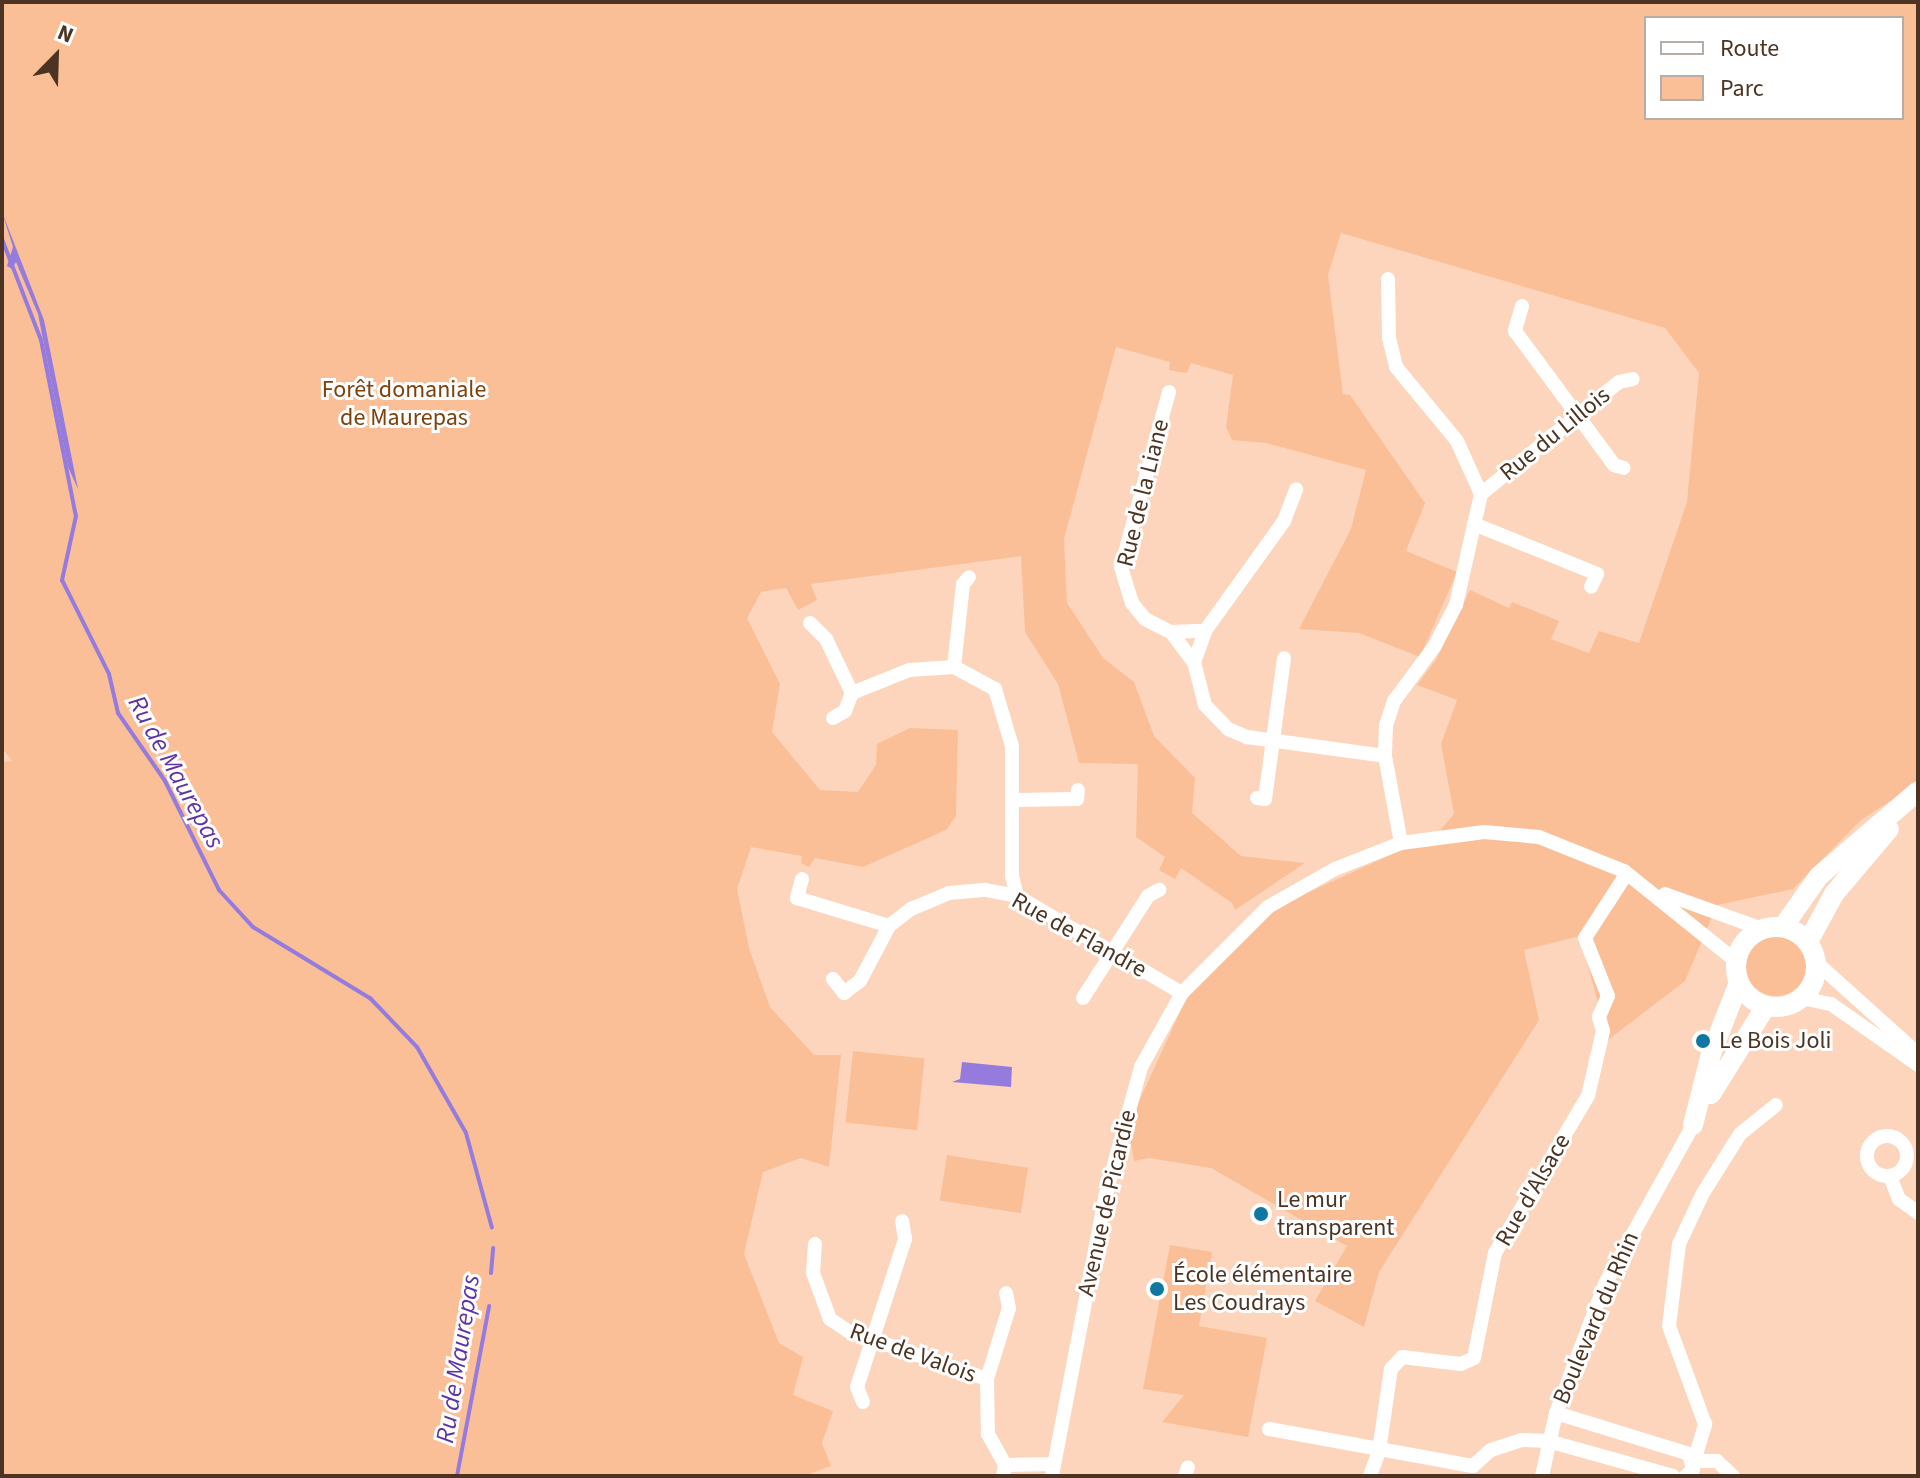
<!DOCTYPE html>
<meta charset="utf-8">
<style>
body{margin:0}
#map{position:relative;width:1920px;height:1478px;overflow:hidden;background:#fcd5bc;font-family:"Source Sans 3",sans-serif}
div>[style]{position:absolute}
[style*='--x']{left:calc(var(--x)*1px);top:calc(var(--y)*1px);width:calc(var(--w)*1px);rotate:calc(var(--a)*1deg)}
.green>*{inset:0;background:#fabf97;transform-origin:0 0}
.round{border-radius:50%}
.water>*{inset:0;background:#967bde}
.stream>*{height:4px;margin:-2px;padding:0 2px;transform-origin:2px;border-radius:2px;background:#967bde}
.street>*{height:14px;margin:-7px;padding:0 7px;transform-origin:7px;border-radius:7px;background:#fff}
.street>.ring{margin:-7px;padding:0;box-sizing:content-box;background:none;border:14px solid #fff;border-radius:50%}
.secondary>*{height:20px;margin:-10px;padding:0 10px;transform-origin:10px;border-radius:10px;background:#fff}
.secondary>.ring{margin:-10px;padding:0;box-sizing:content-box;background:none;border:20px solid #fff;border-radius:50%}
.dots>*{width:22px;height:22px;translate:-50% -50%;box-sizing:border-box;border:4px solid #fff;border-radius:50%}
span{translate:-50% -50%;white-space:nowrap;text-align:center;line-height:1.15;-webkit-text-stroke:6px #fff;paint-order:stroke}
.park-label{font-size:24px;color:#7f410a}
.street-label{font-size:24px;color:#4c3322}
.poi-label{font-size:24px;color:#4c3322}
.left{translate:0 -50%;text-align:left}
.water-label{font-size:26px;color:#5d33a7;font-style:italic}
.frame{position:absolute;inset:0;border:4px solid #4c3322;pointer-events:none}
.legend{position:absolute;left:1644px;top:16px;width:260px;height:104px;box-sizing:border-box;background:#fff;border:2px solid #b7ada7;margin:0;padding:10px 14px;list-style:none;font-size:24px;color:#4c3322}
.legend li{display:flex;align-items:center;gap:16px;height:40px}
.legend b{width:40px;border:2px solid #b7ada7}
.north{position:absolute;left:16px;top:16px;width:80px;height:80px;-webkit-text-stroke:6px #fff;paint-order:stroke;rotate:23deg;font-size:22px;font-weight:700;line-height:32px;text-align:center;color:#4c3322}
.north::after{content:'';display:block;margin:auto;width:28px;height:36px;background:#4c3322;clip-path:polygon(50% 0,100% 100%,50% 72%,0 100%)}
</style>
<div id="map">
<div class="green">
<i style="clip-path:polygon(evenodd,2px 2px,1918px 2px,1918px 783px,1861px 820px,1793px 889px,1717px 905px,1685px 981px,1608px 1040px,1580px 936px,1524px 950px,1539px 1020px,1379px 1272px,1364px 1327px,1315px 1301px,1347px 1246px,1211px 1168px,1149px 1158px,1134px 1161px,1128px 1125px,1187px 997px,1268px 911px,1438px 833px,1454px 814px,1441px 744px,1457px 700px,1417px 685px,1436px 660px,1470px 590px,1509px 608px,1512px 602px,1559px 621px,1551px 639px,1589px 653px,1599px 631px,1639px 643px,1687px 502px,1699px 373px,1665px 328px,1341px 233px,1328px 275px,1343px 394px,1350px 395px,1425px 503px,1406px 551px,1457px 572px,1420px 657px,1359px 633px,1299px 629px,1351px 529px,1366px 470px,1266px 443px,1232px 440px,1226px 427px,1233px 375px,1191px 363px,1187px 373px,1169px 370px,1170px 362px,1116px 347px,1064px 539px,1067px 603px,1103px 658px,1134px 682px,1154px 736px,1195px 778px,1192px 813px,1241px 856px,1305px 863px,1235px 910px,1232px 903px,1181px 868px,1175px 879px,1159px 870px,1165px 857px,1136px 837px,1138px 764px,1079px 763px,1058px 684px,1025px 632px,1021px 556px,811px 584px,817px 600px,798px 610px,786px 588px,761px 592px,747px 618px,780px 684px,772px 732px,820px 790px,858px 792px,876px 765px,877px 744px,910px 728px,958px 730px,956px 816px,946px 830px,863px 867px,815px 858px,809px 867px,801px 863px,802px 856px,751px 847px,737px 889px,749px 948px,770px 1007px,814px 1055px,841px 1055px,829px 1167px,801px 1158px,763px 1172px,744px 1254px,779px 1343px,803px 1357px,793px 1395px,833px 1411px,822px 1443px,831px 1466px,803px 1476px,2px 1476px,2px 762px,12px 761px,2px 748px,2px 2px,1646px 18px,1902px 18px,1902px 118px,1646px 118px,1646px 18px)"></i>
<i class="round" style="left:1746px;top:936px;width:60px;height:60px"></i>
<i style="left:853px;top:1051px;width:72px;height:72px;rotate:6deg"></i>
<i style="left:947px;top:1155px;width:82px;height:46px;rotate:9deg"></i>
<i style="clip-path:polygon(1170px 1245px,1212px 1252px,1199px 1326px,1267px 1338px,1248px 1437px,1162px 1422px,1184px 1395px,1143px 1389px)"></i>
</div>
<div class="water">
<i style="clip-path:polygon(2px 212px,44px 320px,78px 489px,68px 467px,38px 314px,16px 262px,12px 269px,7px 266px,13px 247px)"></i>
<i style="clip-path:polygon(962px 1062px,1012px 1067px,1011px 1087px,952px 1082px,960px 1079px)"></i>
</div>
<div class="stream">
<i style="--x:2;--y:239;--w:108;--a:68.9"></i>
<i style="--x:41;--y:340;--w:179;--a:78.8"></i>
<i style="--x:76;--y:516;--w:66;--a:102.3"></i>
<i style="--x:62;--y:580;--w:105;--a:63.4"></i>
<i style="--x:109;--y:674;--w:40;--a:77"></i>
<i style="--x:118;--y:713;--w:83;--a:55.3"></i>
<i style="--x:165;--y:781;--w:122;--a:63.6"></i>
<i style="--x:219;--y:890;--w:50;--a:47.4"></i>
<i style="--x:253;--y:927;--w:137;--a:31.3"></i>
<i style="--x:370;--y:998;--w:68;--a:46.2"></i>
<i style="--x:417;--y:1047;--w:99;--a:60.3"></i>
<i style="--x:466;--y:1133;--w:98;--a:74.7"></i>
<i style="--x:491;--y:1273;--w:25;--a:-85"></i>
<i style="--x:457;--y:1476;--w:173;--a:-79.3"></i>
</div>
<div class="street">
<i style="--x:1388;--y:279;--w:59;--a:89"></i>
<i style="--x:1389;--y:338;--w:30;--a:76"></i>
<i style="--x:1396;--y:367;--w:96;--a:50.5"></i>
<i style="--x:1457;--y:441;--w:58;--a:65.6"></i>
<i style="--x:1481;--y:494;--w:114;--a:102.7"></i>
<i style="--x:1456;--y:605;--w:47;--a:117.6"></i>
<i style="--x:1434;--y:647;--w:67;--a:126.5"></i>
<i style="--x:1394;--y:701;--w:25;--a:108"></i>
<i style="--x:1386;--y:725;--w:31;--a:92"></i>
<i style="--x:1385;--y:756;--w:88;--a:79.6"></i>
<i style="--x:1522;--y:306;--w:26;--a:106"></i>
<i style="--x:1515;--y:331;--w:167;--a:53.5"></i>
<i style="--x:1614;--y:465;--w:10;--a:17"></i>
<i style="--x:1169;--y:392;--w:181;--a:105.3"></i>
<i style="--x:1121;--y:567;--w:38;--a:73"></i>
<i style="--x:1132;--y:603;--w:21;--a:51"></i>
<i style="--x:1145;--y:619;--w:29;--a:27"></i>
<i style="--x:1171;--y:632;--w:38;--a:53"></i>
<i style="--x:1194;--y:662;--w:44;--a:75.7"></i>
<i style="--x:1205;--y:705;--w:33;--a:46"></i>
<i style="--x:1228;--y:729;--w:21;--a:23"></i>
<i style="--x:1247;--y:737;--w:139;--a:7.8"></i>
<i style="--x:1481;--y:494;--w:178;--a:-39.1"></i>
<i style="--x:1619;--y:382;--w:14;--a:-12"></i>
<i style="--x:1474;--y:524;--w:133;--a:22.1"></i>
<i style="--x:1597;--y:574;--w:14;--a:115"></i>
<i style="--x:810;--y:623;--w:23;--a:45"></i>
<i style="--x:826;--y:639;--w:60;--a:64.3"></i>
<i style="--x:1171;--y:632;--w:34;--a:-2"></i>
<i style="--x:1194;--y:662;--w:33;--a:-70"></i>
<i style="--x:1205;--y:631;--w:135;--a:-54.3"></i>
<i style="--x:1284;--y:521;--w:34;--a:-69"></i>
<i style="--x:954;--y:667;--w:83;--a:-83.8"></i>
<i style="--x:963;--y:584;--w:9;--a:-49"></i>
<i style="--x:833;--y:718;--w:14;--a:-30"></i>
<i style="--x:845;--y:711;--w:19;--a:-69"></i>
<i style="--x:852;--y:693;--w:61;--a:-22"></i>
<i style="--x:909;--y:670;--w:45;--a:-3.8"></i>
<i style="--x:954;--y:667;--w:47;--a:28.2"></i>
<i style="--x:995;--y:689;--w:59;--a:73.4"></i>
<i style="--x:1012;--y:746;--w:130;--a:90"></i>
<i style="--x:1012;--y:876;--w:21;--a:76"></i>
<i style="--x:1257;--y:798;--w:8;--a:7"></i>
<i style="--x:1265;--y:799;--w:142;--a:-82.3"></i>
<i style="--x:1014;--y:800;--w:63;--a:-0.9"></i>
<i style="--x:1077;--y:799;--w:9;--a:-84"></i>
<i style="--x:802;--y:879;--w:20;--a:105"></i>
<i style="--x:797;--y:898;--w:96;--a:16.9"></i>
<i style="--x:1665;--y:894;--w:103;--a:19.8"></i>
<i style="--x:1817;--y:963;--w:136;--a:42"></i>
<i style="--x:833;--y:979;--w:18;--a:52"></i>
<i style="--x:844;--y:993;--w:20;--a:-37"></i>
<i style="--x:860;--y:981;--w:62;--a:-62.2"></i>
<i style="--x:889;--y:926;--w:28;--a:-38"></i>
<i style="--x:911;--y:909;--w:41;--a:-22.8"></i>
<i style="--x:949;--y:893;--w:37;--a:-5"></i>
<i style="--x:986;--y:890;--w:32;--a:11"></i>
<i style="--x:1017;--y:896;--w:191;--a:30.5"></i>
<i style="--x:1083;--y:998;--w:121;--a:-57.5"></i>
<i style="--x:1148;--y:896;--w:13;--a:-29"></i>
<i style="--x:1802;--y:998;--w:30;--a:12"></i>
<i style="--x:1831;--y:1004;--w:106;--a:35"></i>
<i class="ring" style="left:1867px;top:1136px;width:26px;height:26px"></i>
<i style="--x:1890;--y:1176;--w:25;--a:69"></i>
<i style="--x:1899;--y:1199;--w:24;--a:36"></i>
<i style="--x:815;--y:1244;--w:29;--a:94"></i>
<i style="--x:813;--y:1273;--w:49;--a:69.7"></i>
<i style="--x:830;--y:1319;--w:22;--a:34"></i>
<i style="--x:848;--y:1331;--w:147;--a:19.1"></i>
<i style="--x:987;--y:1379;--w:55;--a:89"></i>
<i style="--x:988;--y:1434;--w:35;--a:61"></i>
<i style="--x:1005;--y:1465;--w:11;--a:100"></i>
<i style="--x:987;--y:1379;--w:74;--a:-72.8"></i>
<i style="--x:1009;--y:1308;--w:15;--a:-101"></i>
<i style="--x:863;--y:1402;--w:16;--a:-112"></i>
<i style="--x:857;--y:1387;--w:156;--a:-72"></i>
<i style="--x:905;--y:1239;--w:18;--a:-99"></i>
<i style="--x:1556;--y:1413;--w:139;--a:17.1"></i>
<i style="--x:1689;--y:1454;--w:16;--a:75"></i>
<i style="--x:1693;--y:1469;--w:10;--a:135"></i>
<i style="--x:1269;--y:1429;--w:207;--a:10.3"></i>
<i style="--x:1005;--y:1465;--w:49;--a:-1.2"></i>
<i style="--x:1473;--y:1466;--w:24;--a:-42"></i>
<i style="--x:1491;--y:1450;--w:32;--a:-18"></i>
<i style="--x:1521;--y:1440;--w:27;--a:2"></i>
<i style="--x:1548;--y:1441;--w:130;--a:15.6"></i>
<i style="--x:1052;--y:1476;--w:284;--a:-79.2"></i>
<i style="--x:1105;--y:1197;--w:135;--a:-74.5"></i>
<i style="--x:1141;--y:1067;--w:85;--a:-61"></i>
<i style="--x:1182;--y:993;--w:122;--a:-45"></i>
<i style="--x:1268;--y:907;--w:77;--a:-29.6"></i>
<i style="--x:1335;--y:869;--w:71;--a:-21.5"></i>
<i style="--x:1401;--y:843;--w:84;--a:-7.5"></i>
<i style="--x:1484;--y:832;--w:55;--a:5.2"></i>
<i style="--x:1539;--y:837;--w:92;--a:21.8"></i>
<i style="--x:1624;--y:871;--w:144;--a:38.8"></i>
<i style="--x:1185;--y:1476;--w:9;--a:-72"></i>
<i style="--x:1370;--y:1476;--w:27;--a:-70"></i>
<i style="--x:1379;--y:1451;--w:83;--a:-81.7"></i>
<i style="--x:1391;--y:1369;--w:16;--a:-47"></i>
<i style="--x:1402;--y:1357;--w:59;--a:6.8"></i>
<i style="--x:1461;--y:1364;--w:14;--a:-25"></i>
<i style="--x:1474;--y:1358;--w:107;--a:-78.7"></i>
<i style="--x:1495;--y:1253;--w:182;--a:-59.4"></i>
<i style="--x:1588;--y:1096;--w:67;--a:-77"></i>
<i style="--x:1603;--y:1031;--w:15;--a:-106"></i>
<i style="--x:1599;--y:1017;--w:23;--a:-67"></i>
<i style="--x:1608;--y:996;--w:62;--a:-111.6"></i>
<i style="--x:1585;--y:938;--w:77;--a:-57.1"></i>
<i style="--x:1542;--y:1476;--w:65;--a:-77.5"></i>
<i style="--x:1556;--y:1413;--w:138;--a:-69.2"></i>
<i style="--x:1605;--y:1284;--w:182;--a:-61"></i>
<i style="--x:1733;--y:1476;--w:22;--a:-137"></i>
<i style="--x:1717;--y:1461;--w:23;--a:180"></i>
<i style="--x:1694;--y:1461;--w:39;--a:-73"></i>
<i style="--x:1705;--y:1424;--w:104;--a:-110.2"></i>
<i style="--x:1669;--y:1326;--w:83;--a:-83"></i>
<i style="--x:1679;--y:1244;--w:56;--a:-64.8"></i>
<i style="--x:1703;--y:1193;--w:70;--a:-57.9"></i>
<i style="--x:1740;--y:1134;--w:46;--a:-38.9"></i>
</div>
<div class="secondary">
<i class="ring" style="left:1736px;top:927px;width:60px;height:60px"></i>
<i style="--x:1783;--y:927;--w:62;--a:-54.8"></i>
<i style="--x:1819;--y:876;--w:130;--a:-40.6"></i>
<i style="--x:1808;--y:942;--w:55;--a:-61.6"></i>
<i style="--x:1834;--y:894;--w:85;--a:-49.8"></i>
<i style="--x:1711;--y:1094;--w:104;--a:-58"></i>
<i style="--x:1693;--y:1125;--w:73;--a:-75.8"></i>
<i style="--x:1711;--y:1054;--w:76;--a:-68.5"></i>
</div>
<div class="dots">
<i style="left:1703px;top:1041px;background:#1076a2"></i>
<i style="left:1261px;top:1214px;background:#1076a2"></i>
<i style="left:1157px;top:1289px;background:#1076a2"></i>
</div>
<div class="park-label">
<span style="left:404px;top:404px">Forêt domaniale<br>de Maurepas</span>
</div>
<div class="street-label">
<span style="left:1555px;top:434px;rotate:-39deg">Rue du Lillois</span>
<span style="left:1143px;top:493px;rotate:-76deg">Rue de la Liane</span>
<span style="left:1079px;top:935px;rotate:29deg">Rue de Flandre</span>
<span style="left:1533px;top:1190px;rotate:-60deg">Rue d'Alsace</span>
<span style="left:1107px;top:1203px;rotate:-77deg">Avenue de Picardie</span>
<span style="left:1596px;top:1318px;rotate:-67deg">Boulevard du Rhin</span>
<span style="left:913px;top:1353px;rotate:20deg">Rue de Valois</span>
</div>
<div class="poi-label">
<span class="left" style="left:1719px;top:1041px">Le Bois Joli</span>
<span class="left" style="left:1277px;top:1214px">Le mur<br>transparent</span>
<span class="left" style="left:1173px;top:1289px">École élémentaire<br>Les Coudrays</span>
</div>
<div class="water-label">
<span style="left:176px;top:772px;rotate:61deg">Ru de Maurepas</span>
<span style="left:458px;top:1359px;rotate:-81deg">Ru de Maurepas</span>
</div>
<div class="frame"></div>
<ul class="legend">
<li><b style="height:10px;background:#fff"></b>Route</li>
<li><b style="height:22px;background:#fabf97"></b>Parc</li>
</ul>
<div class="north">N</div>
</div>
